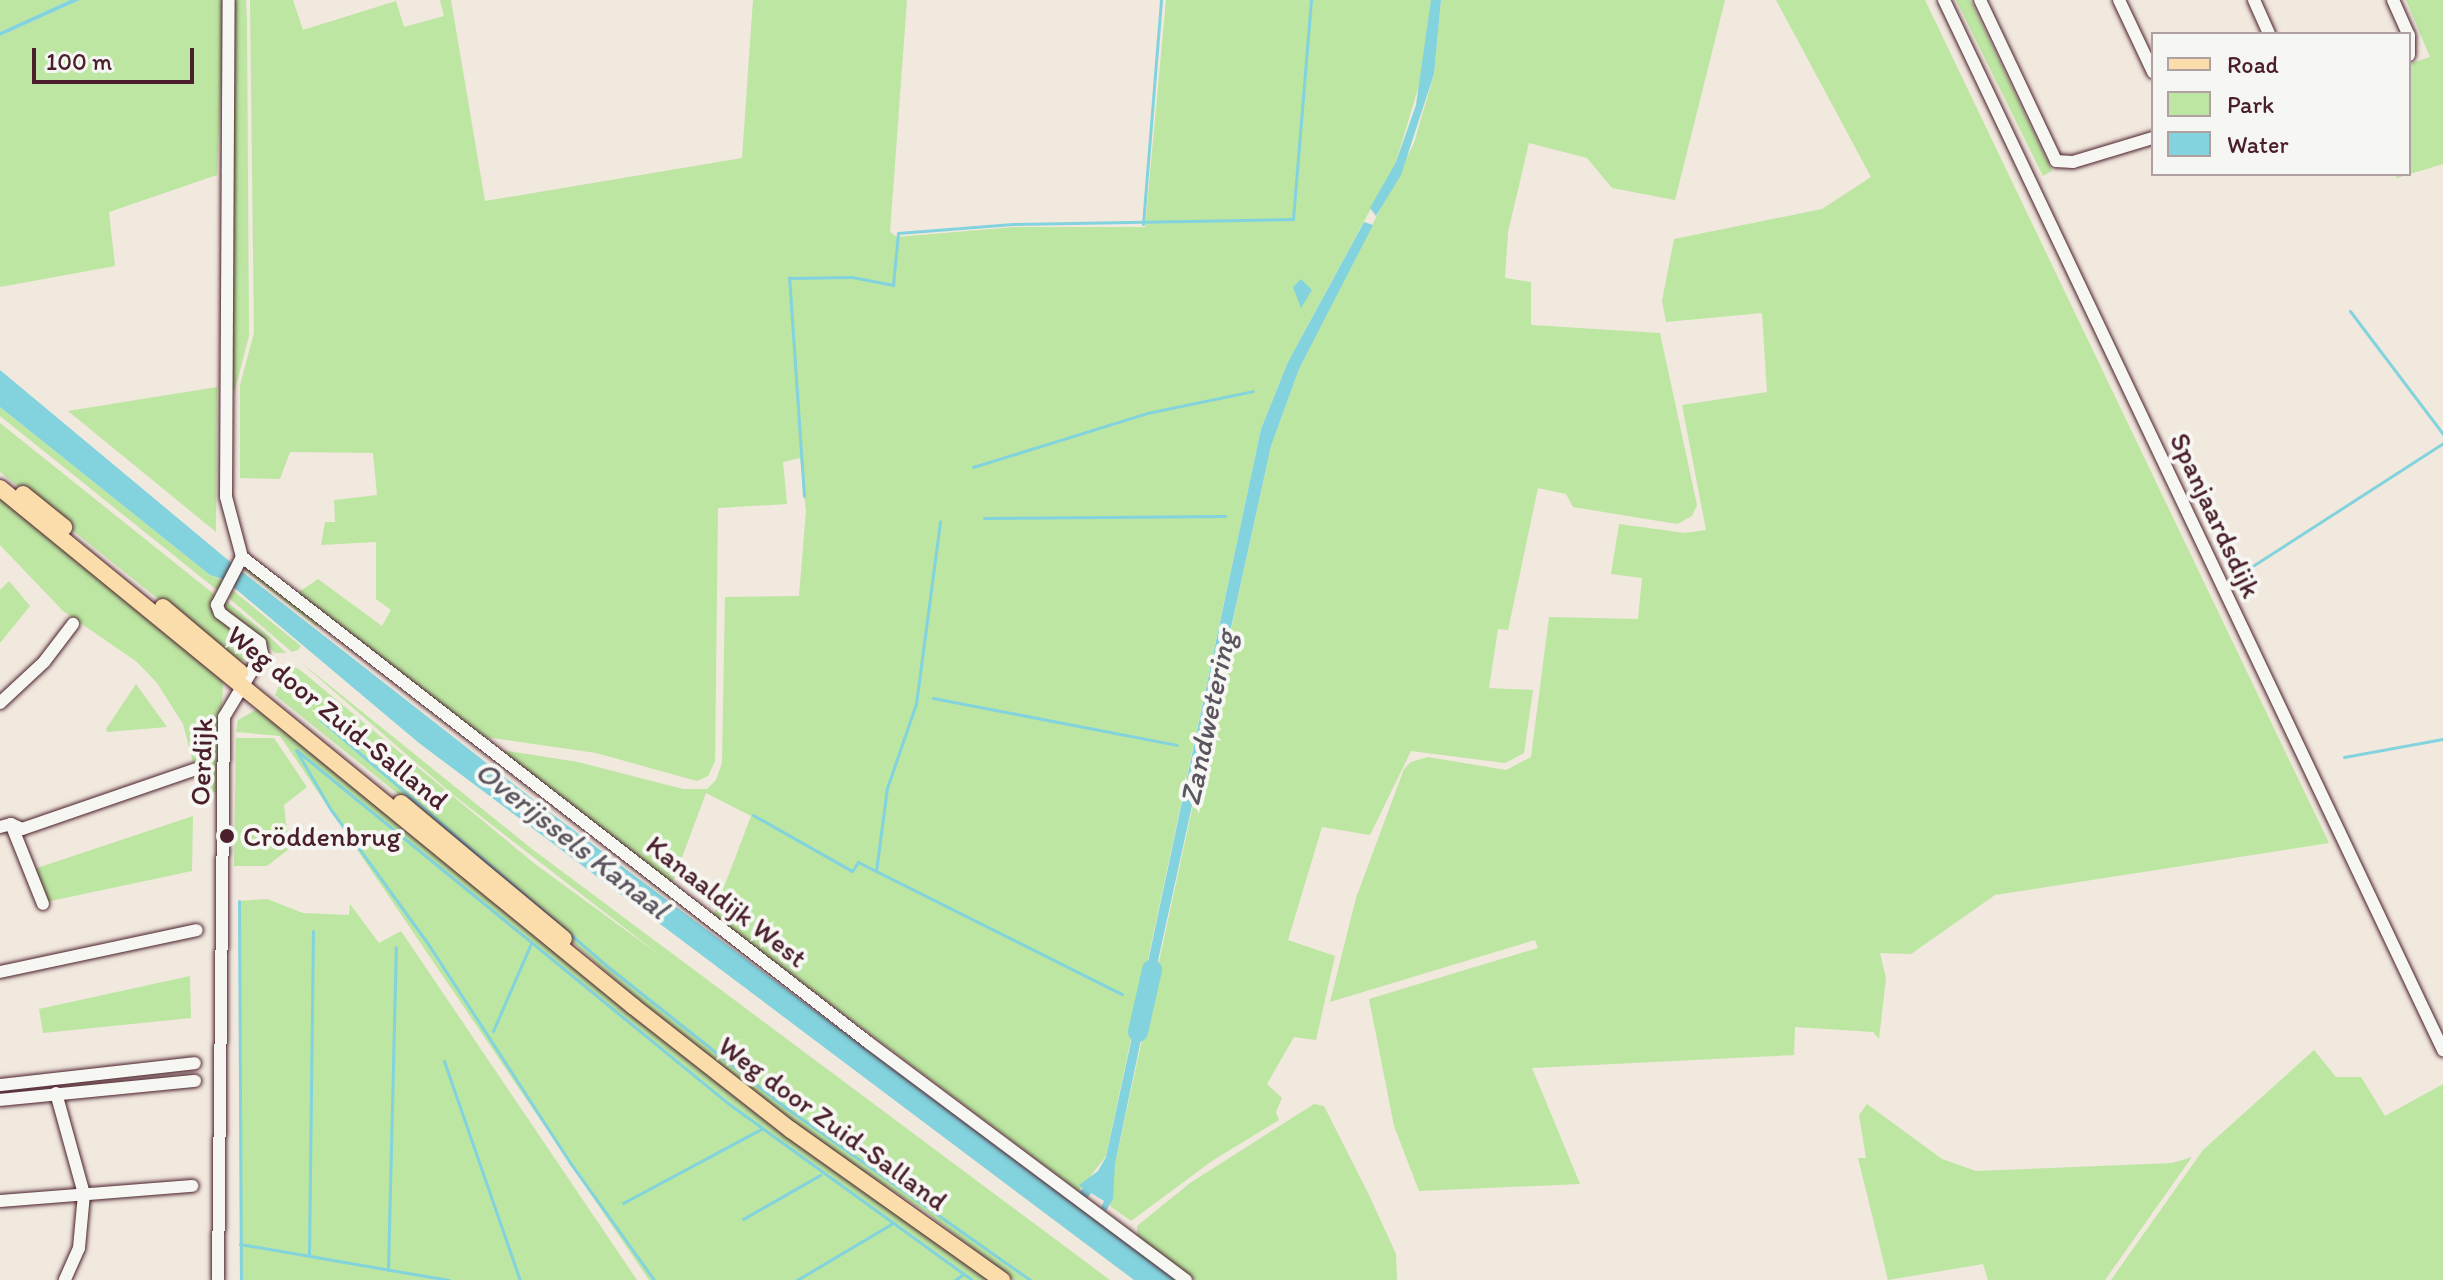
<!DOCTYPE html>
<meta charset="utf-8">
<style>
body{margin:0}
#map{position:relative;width:2443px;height:1280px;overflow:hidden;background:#f1e8de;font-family:Itim,sans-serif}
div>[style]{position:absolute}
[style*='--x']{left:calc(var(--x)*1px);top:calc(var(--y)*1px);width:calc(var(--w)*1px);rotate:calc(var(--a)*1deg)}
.green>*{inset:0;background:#bce6a2}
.water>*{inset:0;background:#82d3dd}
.stream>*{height:3px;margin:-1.5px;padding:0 1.5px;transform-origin:1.5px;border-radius:1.5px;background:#82d3dd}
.river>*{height:20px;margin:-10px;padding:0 10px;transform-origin:10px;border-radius:10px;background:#82d3dd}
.roads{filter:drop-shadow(0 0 2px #4a1f2b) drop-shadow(0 0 2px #4a1f2b)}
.minor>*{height:12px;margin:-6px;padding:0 6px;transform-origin:6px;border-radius:6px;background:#f6f6f2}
.major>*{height:16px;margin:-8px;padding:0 8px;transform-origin:8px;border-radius:8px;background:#faddab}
.dots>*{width:22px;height:22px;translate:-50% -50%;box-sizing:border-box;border:4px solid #f6f6f2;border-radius:50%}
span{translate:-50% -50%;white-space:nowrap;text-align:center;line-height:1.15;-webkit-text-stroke:8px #f6f6f2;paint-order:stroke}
.street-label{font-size:28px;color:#4a1f2b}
.poi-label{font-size:28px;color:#4a1f2b}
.left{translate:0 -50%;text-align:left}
.water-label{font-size:30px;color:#5b5560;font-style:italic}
.legend{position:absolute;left:2151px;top:32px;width:260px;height:144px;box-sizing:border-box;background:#f6f6f2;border:2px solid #b1a0a2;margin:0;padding:10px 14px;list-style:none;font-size:24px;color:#4a1f2b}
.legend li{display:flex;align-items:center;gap:16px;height:40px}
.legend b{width:40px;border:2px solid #b1a0a2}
.scale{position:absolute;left:32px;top:48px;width:162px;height:36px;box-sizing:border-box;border:4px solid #4a1f2b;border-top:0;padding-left:10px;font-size:24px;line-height:28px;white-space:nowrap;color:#4a1f2b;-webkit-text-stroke:6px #f6f6f2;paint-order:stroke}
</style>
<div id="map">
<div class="green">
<i style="clip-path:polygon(0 0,70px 0,0 32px)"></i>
<i style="clip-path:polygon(80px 0,225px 0,217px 175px,109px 212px,115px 266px,0 287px,0 36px)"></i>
<i style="clip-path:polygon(234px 0,246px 0,247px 22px,249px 336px,235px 390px,230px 390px)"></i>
<i style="clip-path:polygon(250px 0,293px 0,303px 30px,396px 1px,404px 27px,444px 16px,440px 0,451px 0,485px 201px,742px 158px,753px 0,907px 0,890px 232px,897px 237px,1014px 227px,1145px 227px,1166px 0,1431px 0,1425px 65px,1396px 162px,1288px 362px,1261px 429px,1106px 1156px,1079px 1191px,713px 916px,751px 816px,706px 793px,672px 884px,501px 750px,578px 762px,683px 789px,707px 789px,716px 780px,722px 763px,725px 597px,799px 596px,806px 511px,800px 458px,783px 462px,787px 504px,718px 508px,715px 761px,708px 776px,697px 781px,596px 753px,478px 736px,296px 594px,318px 579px,382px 626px,391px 610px,376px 599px,376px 542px,321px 545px,325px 522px,335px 522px,334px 500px,377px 495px,373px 453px,290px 452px,280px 479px,240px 478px,240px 385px,254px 333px)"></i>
<i style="clip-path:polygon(1441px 0,1725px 0,1675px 200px,1612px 188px,1587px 158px,1529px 143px,1508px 232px,1505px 278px,1531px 282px,1531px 325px,1660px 333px,1697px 505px,1692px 516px,1677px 524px,1573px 507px,1566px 494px,1538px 488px,1508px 630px,1498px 629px,1489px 688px,1533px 690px,1524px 753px,1505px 763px,1411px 751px,1370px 835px,1322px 827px,1288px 940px,1335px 956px,1316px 1040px,1294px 1037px,1267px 1084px,1282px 1098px,1276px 1112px,1279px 1120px,1212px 1161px,1131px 1221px,1110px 1206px,1115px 1164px,1271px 446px,1299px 369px,1414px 143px,1434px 74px)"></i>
<i style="clip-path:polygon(1776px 0,1925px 0,2329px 843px,1995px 895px,1911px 954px,1880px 953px,1886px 978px,1879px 1039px,1873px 1032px,1795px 1027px,1794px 1055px,1532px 1068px,1580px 1184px,1419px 1191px,1394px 1126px,1369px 999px,1538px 948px,1535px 940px,1330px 1002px,1356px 898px,1404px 769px,1411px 762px,1428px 757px,1506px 770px,1531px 757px,1549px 617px,1638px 619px,1642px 578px,1611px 574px,1619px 524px,1685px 533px,1706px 530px,1682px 405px,1767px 392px,1762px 313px,1666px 322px,1662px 301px,1674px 239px,1822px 209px,1871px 177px)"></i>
<i style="clip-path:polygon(1956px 0,1970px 0,2052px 171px,2043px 176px)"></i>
<i style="clip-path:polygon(2406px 0,2443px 0,2443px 164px,2397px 178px,2396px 174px,2409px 174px,2409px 64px,2430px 57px)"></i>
<i style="clip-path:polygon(217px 387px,216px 532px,68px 411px)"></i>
<i style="clip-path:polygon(0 407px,210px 575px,224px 581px,217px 590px,0 416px)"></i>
<i style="clip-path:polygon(0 423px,215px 595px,212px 607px,253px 646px,251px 661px,236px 660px,213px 643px,0 472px)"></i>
<i style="clip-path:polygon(0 493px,223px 680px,219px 793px,200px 790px,183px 724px,157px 683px,137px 662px,63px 611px,0 545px)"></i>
<i style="clip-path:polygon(248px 566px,318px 623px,317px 627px,242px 568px)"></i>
<i style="clip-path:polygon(9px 581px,30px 606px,0 643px,0 590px)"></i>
<i style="clip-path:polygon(231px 589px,301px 646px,298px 650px,292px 652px,230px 599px)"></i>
<i style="clip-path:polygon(226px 601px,269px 636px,286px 653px,275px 653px,224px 607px)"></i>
<i style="clip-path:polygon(298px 660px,532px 849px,1110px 1280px,1014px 1280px,923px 1210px,824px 1146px,643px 1004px,469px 851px,275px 695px,285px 672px,292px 666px,299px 669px,535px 864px,661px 956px,452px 794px)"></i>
<i style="clip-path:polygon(136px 684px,167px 727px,107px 732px,106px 729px)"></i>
<i style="clip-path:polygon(261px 707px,754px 1112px,991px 1280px,649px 1280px,280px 736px,236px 732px,238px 720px)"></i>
<i style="clip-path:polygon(236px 738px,274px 738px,307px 787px,284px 805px,289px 849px,267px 866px,234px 866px)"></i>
<i style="clip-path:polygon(193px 816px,192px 871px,46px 902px,34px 869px)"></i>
<i style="clip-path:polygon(267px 899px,303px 913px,349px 915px,350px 904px,379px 943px,401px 931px,637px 1280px,240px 1280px,239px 901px)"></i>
<i style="clip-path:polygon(190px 976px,191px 1018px,43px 1033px,39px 1009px)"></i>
<i style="clip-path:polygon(2314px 1050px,2336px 1077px,2361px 1077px,2385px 1116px,2443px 1084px,2443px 1280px,2111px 1280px,2203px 1150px)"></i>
<i style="clip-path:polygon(1314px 1104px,1324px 1106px,1368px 1193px,1396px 1254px,1397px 1280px,1195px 1280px,1137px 1236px,1137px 1226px,1190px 1183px)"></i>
<i style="clip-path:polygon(1867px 1104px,1942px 1159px,1976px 1171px,2172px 1163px,2192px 1157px,2105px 1280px,1988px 1280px,1983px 1264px,1888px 1280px,1858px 1158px,1866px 1158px,1859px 1115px)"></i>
</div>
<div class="water">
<i style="clip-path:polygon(70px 0,80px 0,0 36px,0 32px)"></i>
<i style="clip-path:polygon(1431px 0,1441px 0,1434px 74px,1401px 175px,1376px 216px,1370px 208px,1396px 162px,1416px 105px)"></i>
<i style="clip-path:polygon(1364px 222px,1373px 225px,1299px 369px,1271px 446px,1150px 997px,1141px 995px,1261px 429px,1288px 362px)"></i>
<i style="clip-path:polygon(1301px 279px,1312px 290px,1301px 308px,1293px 287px)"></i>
<i style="clip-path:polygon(0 370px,240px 570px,544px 808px,1071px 1202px,1083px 1188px,1079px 1185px,1098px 1171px,1106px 1157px,1139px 1005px,1148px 1006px,1115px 1164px,1113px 1199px,1106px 1211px,1101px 1207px,1104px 1201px,1091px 1193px,1080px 1208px,1176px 1280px,1134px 1280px,419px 743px,225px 580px,210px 575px,0 407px)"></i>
</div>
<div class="stream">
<i style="--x:1143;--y:224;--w:225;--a:-85.4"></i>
<i style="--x:2350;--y:311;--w:154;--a:52.9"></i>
<i style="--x:973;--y:467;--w:182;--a:-17.2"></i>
<i style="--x:1147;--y:413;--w:108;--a:-11.7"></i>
<i style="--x:804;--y:496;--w:219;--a:-93.9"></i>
<i style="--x:789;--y:278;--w:63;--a:-0.9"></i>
<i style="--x:852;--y:277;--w:42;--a:11"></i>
<i style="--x:893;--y:285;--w:52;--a:-84.5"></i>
<i style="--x:898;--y:233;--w:115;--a:-4.5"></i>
<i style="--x:1013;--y:224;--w:280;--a:-1"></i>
<i style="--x:1293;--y:219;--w:220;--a:-85.3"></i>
<i style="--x:984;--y:518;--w:241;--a:-0.5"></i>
<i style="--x:2237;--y:576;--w:245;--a:-32.8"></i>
<i style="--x:933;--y:698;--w:248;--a:10.9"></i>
<i style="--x:320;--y:719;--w:379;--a:40.7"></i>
<i style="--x:607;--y:966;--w:227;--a:38.4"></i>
<i style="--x:785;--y:1107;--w:300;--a:35.2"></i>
<i style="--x:2344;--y:757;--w:101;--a:-10.3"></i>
<i style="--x:753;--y:815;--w:114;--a:29.5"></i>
<i style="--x:852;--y:871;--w:11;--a:-56"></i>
<i style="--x:858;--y:862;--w:295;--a:26.6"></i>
<i style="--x:876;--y:871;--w:84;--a:-82.5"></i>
<i style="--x:887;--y:788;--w:89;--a:-71"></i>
<i style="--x:916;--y:704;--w:184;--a:-82.5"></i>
<i style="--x:239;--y:901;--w:379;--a:89.7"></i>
<i style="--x:493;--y:1031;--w:96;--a:-66.6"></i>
<i style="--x:444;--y:1061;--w:232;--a:70.9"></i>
<i style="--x:623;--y:1203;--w:157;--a:-28.2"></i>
<i style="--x:743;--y:1219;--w:89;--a:-29.7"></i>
<i style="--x:240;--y:1244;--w:212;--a:9.8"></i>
<i style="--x:309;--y:1255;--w:324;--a:-89.3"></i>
<i style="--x:388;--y:1270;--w:323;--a:-88.6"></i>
<i style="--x:654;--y:1280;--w:143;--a:-125.6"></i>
<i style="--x:571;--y:1164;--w:266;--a:-123"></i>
<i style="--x:426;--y:941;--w:162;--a:-125.9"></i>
<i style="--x:331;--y:810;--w:69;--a:-120.3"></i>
<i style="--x:296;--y:750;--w:559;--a:39.27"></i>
<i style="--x:729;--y:1104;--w:300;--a:35.9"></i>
<i style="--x:797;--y:1280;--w:112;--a:-30.7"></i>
<i style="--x:955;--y:1280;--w:9;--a:-36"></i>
</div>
<div class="river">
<i style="--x:1138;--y:1032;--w:64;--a:-77.3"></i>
</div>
<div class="roads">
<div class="minor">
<i style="--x:1944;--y:0;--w:1163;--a:64.58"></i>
<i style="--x:1980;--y:0;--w:178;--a:64.7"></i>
<i style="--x:2056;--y:161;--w:17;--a:3"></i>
<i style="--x:2073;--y:162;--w:84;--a:-16.7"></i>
<i style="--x:2119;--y:0;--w:80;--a:64.7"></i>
<i style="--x:2254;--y:0;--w:37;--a:66"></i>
<i style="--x:2393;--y:0;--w:37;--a:66"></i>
<i style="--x:2409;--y:35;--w:20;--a:90"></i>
<i style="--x:242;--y:557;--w:793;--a:37.78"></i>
<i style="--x:869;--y:1043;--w:396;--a:36.8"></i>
<i style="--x:0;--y:703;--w:60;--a:-43"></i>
<i style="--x:44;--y:662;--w:48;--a:-52.7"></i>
<i style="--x:11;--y:824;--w:86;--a:68.2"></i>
<i style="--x:0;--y:827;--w:11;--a:-15"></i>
<i style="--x:11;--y:824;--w:12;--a:24"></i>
<i style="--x:22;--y:829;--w:184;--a:-19"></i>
<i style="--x:0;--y:972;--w:201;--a:-12"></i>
<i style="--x:0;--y:1085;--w:196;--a:-6.4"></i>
<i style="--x:56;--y:1093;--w:105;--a:74.5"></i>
<i style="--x:84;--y:1194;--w:54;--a:95.3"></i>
<i style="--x:79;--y:1248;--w:35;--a:114"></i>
<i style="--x:0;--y:1100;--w:196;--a:-5.6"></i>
<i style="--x:0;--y:1201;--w:193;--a:-4.5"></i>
<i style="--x:218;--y:1280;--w:563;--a:-89.39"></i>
<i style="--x:224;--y:717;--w:74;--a:-58.9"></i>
<i style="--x:262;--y:654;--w:11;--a:-100"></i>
<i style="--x:260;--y:643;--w:50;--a:-143.1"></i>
<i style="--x:220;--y:613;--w:9;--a:-111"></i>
<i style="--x:217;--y:605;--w:54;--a:-62.5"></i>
<i style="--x:242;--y:557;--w:62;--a:-104.9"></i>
<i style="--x:226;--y:497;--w:497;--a:-89.7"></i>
</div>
<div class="major">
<i style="--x:0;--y:488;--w:819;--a:39.3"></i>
<i style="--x:634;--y:1007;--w:199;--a:38.1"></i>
<i style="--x:791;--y:1130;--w:259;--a:35.4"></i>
<i style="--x:23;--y:494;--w:53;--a:38.8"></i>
<i style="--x:163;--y:607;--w:101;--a:40.2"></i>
<i style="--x:401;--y:803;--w:212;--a:39.8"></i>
</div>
</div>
<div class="dots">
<i style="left:227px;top:836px;background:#4a1f2b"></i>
</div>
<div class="street-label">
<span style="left:2216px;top:515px;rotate:65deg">Spanjaardsdijk</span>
<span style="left:338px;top:717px;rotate:39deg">Weg door Zuid-Salland</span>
<span style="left:201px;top:762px;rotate:-88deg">Oerdijk</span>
<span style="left:727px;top:901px;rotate:38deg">Kanaaldijk West</span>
<span style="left:833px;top:1123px;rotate:36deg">Weg door Zuid-Salland</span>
</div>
<div class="poi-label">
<span class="left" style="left:243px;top:836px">Cröddenbrug</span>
</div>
<div class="water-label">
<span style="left:1208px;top:718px;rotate:-78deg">Zandwetering</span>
<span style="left:572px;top:840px;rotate:38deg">Overijssels Kanaal</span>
</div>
<ul class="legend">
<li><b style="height:10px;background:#faddab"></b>Road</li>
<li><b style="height:22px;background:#bce6a2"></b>Park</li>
<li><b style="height:22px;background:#82d3dd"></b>Water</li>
</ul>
<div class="scale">100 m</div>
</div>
